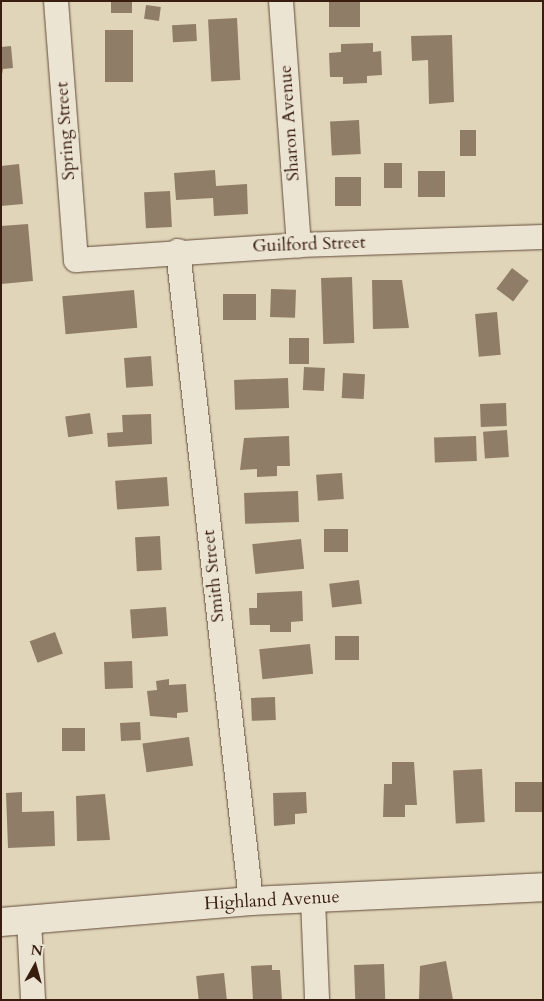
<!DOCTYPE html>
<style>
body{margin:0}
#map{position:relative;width:544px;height:1001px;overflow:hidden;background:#e0d5b9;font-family:Cardo,serif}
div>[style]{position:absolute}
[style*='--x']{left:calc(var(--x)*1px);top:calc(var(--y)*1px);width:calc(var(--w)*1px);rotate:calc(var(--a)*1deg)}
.building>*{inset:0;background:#907d67;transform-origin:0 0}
.roads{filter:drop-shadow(0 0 1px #634b3a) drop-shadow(0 0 1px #634b3a)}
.street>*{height:24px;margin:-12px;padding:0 12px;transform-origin:12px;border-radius:12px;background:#ebe4d2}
.secondary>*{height:28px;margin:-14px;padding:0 14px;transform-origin:14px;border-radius:14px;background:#ebe4d2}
span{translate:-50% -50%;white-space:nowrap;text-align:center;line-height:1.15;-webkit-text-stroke:5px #ebe4d2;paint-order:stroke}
.street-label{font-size:18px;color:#391d0f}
.frame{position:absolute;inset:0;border:2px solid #391d0f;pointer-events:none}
.north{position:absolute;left:10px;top:941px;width:50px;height:50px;-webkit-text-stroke:4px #ebe4d2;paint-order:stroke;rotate:7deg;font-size:14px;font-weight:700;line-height:20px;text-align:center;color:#391d0f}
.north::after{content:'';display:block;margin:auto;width:18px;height:22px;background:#391d0f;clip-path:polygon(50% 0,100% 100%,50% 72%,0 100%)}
</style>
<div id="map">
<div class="building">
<i style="left:111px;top:1px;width:21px;height:12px"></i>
<i style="left:329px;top:1px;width:31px;height:26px"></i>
<i style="left:146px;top:5px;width:15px;height:14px;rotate:8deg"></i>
<i style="left:237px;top:18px;width:62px;height:29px;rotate:87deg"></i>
<i style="left:196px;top:24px;width:17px;height:24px;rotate:87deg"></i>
<i style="left:105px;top:30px;width:28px;height:52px"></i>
<i style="clip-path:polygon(452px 35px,454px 102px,429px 104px,428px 60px,412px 61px,411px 36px)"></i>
<i style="clip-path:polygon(373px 43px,373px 52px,381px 51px,382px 75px,367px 76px,367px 83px,343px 84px,343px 77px,330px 77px,329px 53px,341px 52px,341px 44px)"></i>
<i style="clip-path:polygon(11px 46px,13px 68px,3px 69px,1px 80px,1px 47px)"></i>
<i style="left:359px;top:120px;width:34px;height:29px;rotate:87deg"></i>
<i style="left:460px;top:130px;width:16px;height:26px"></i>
<i style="left:384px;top:163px;width:18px;height:25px"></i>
<i style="clip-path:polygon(19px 164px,23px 204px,1px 206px,1px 166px)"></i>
<i style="clip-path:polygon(215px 170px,216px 186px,247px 184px,248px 214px,214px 216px,213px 198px,176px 200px,174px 173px)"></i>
<i style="left:418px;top:171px;width:27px;height:26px"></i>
<i style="left:335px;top:177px;width:26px;height:29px"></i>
<i style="left:170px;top:191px;width:36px;height:26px;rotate:87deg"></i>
<i style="clip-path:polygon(28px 224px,33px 281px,1px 284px,1px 226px)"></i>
<i style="left:512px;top:268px;width:21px;height:26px;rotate:37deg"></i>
<i style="left:352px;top:277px;width:66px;height:31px;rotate:88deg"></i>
<i style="clip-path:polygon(372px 280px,402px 280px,409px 328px,373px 329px)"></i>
<i style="left:271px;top:289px;width:25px;height:28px;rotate:2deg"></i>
<i style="left:134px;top:290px;width:38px;height:72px;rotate:85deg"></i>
<i style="left:223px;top:294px;width:33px;height:26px"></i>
<i style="left:497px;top:312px;width:43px;height:22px;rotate:85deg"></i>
<i style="left:289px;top:338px;width:20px;height:26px"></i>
<i style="left:151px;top:356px;width:30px;height:27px;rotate:86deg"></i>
<i style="left:304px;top:367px;width:21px;height:23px;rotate:3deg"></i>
<i style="left:343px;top:373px;width:22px;height:25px;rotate:3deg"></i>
<i style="left:288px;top:378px;width:30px;height:54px;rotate:88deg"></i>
<i style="left:506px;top:403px;width:23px;height:26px;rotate:88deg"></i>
<i style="left:90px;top:413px;width:21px;height:25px;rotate:82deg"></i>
<i style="clip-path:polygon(151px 414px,152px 444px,108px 447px,107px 433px,123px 432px,122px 415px)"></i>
<i style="left:507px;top:430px;width:27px;height:24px;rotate:86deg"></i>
<i style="clip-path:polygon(289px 436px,290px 466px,277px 466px,277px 476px,257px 477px,257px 469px,240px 470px,244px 438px)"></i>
<i style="left:476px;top:436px;width:25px;height:42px;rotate:88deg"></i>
<i style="left:342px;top:473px;width:26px;height:26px;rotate:86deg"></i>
<i style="left:167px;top:477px;width:29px;height:52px;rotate:86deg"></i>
<i style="left:298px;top:491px;width:31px;height:54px;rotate:88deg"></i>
<i style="left:348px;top:529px;width:23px;height:24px;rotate:90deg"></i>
<i style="left:160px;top:536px;width:34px;height:25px;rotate:87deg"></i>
<i style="left:301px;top:539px;width:30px;height:49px;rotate:84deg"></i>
<i style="left:359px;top:580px;width:24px;height:30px;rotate:83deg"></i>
<i style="clip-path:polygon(302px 591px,303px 621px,291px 622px,291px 632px,270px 632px,270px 625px,250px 625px,249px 608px,257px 608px,257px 593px)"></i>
<i style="left:166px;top:607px;width:29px;height:36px;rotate:86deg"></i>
<i style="left:55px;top:632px;width:23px;height:27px;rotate:70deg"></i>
<i style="left:335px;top:636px;width:24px;height:24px"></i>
<i style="left:310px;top:644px;width:30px;height:51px;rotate:84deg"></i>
<i style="left:132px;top:661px;width:27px;height:28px;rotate:88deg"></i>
<i style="clip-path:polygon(169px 679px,169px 685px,186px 684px,188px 712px,177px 713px,177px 718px,150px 716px,147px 691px,157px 690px,156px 681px)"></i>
<i style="left:275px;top:697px;width:23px;height:24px;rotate:88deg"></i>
<i style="left:140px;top:722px;width:18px;height:20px;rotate:87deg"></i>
<i style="left:62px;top:728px;width:23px;height:23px"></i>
<i style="left:189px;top:737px;width:29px;height:47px;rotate:82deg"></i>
<i style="clip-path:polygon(392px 762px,414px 762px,417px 805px,405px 805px,405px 817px,383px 817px,384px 784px,392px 784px)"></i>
<i style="left:482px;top:769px;width:53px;height:29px;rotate:87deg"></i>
<i style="left:515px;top:782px;width:28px;height:30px"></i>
<i style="clip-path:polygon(22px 792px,22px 812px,54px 811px,55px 846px,8px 848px,6px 793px)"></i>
<i style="clip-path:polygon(306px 792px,307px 813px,295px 814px,295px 824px,274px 826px,273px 793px)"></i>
<i style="clip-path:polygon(105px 794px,110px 840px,77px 841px,76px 796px)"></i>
<i style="clip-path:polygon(446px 961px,453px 1000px,419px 1000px,420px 966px)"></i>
<i style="left:384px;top:964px;width:35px;height:30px;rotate:88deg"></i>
<i style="clip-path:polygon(272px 965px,272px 970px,280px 970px,282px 1000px,253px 1000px,251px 966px)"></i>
<i style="left:224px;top:973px;width:27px;height:28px;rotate:84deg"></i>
</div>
<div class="roads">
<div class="street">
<i style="--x:56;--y:1;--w:260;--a:85.6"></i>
<i style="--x:76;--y:260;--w:224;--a:-3.8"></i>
<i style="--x:299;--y:245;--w:244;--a:-1.9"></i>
<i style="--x:281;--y:1;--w:245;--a:85.8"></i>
<i style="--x:178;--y:251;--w:654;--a:83.59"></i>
<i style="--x:313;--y:899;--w:101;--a:87.7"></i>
<i style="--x:29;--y:920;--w:80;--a:87.1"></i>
</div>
<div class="secondary">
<i style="--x:1;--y:922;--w:251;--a:-4.8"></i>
<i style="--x:251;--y:901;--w:292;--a:-2.7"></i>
</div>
</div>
<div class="street-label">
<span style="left:290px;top:123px;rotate:-94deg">Sharon Avenue</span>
<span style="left:66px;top:131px;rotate:-94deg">Spring Street</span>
<span style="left:309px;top:245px;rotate:-2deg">Guilford Street</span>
<span style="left:214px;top:576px;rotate:-96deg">Smith Street</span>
<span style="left:272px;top:901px;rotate:-3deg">Highland Avenue</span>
</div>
<div class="frame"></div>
<div class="north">N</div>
</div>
